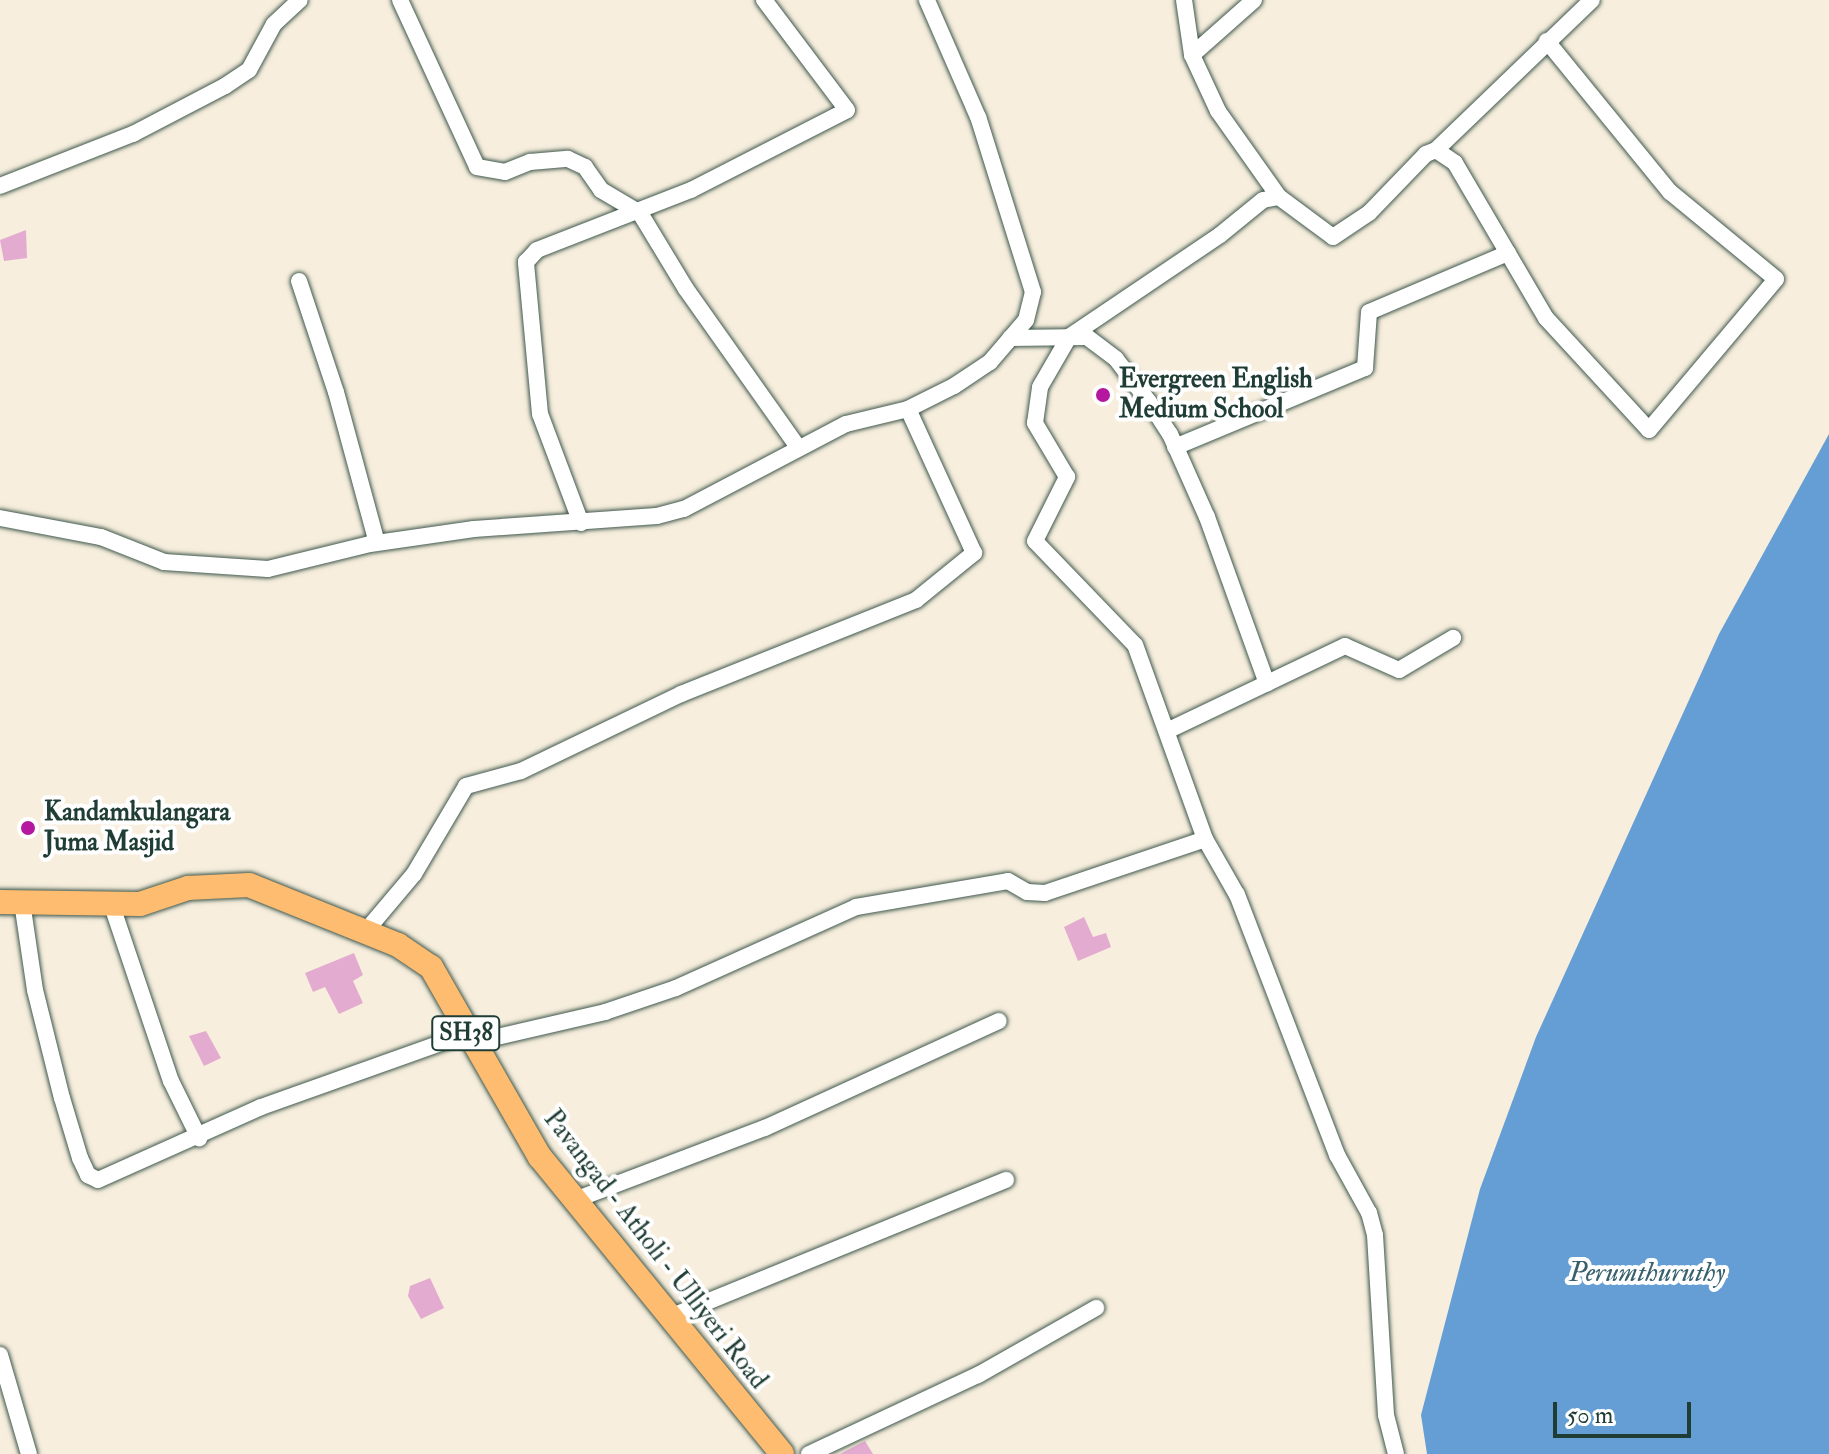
<!DOCTYPE html>
<style>
body{margin:0}
#map{position:relative;width:1829px;height:1454px;overflow:hidden;background:#f7eedd;font-family:"IM FELL Double Pica",serif}
div>[style]{position:absolute}
[style*='--x']{left:calc(var(--x)*1px);top:calc(var(--y)*1px);width:calc(var(--w)*1px);rotate:calc(var(--a)*1deg)}
.water>*{inset:0;background:#649ed4}
.building>*{inset:0;background:#e4abd0}
.roads{filter:drop-shadow(0 0 2px #3f584d) drop-shadow(0 0 2px #3f584d)}
.street>*{height:16px;margin:-8px;padding:0 8px;transform-origin:8px;border-radius:8px;background:#fff}
.primary>*{height:24px;margin:-12px;padding:0 12px;transform-origin:12px;border-radius:12px;background:#febc70}
.dots>*{width:22px;height:22px;translate:-50% -50%;box-sizing:border-box;border:4px solid #fff;border-radius:50%}
span{translate:-50% -50%;white-space:nowrap;text-align:center;line-height:1.15;-webkit-text-stroke:8px #fff;paint-order:stroke}
.shield-label span{padding:2px 6px;background:#fff;border:2px solid;border-radius:6px;-webkit-text-stroke-width:0}
.shield-label{font-size:24px;color:#1f3d34;font-weight:700}
.poi-label{font-size:26px;color:#1f3d34;font-weight:700}
.left{translate:0 -50%;text-align:left}
.street-label{font-size:26px;color:#1f3d34}
.water-label{font-size:28px;color:#375f6c;font-style:italic}
.scale{position:absolute;left:1553px;top:1402px;width:138px;height:36px;box-sizing:border-box;border:4px solid #1f3d34;border-top:0;padding-left:10px;font-size:24px;line-height:28px;white-space:nowrap;color:#1f3d34;-webkit-text-stroke:6px #fff;paint-order:stroke}
</style>
<div id="map">
<div class="water">
<i style="clip-path:polygon(1829px 434px,1829px 1454px,1427px 1454px,1421px 1415px,1480px 1189px,1536px 1037px,1719px 634px)"></i>
</div>
<div class="building">
<i style="clip-path:polygon(26px 230px,27px 258px,4px 261px,0 240px)"></i>
<i style="clip-path:polygon(1084px 917px,1093px 937px,1106px 933px,1111px 947px,1078px 961px,1064px 927px)"></i>
<i style="clip-path:polygon(354px 953px,363px 975px,353px 981px,363px 1003px,339px 1014px,325px 987px,313px 992px,305px 973px)"></i>
<i style="clip-path:polygon(206px 1031px,221px 1058px,204px 1066px,189px 1036px)"></i>
<i style="clip-path:polygon(430px 1278px,444px 1308px,421px 1319px,408px 1296px,410px 1286px)"></i>
<i style="clip-path:polygon(865px 1441px,873px 1454px,840px 1454px)"></i>
</div>
<div class="roads">
<div class="street">
<i style="--x:400;--y:0;--w:184;--a:65.2"></i>
<i style="--x:477;--y:167;--w:28;--a:10"></i>
<i style="--x:505;--y:172;--w:27;--a:-22"></i>
<i style="--x:530;--y:162;--w:38;--a:-5"></i>
<i style="--x:568;--y:159;--w:19;--a:25"></i>
<i style="--x:585;--y:167;--w:28;--a:55"></i>
<i style="--x:601;--y:190;--w:45;--a:30.5"></i>
<i style="--x:640;--y:213;--w:89;--a:58.8"></i>
<i style="--x:686;--y:289;--w:194;--a:54.7"></i>
<i style="--x:1184;--y:0;--w:56;--a:81.7"></i>
<i style="--x:1192;--y:55;--w:62;--a:65.1"></i>
<i style="--x:1218;--y:111;--w:105;--a:54.7"></i>
<i style="--x:1192;--y:55;--w:83;--a:-41.6"></i>
<i style="--x:1436;--y:150;--w:216;--a:-43.9"></i>
<i style="--x:0;--y:186;--w:143;--a:-21.4"></i>
<i style="--x:133;--y:134;--w:104;--a:-27.6"></i>
<i style="--x:225;--y:86;--w:29;--a:-34"></i>
<i style="--x:249;--y:70;--w:52;--a:-61.5"></i>
<i style="--x:274;--y:24;--w:35;--a:-43"></i>
<i style="--x:299;--y:281;--w:117;--a:71.6"></i>
<i style="--x:336;--y:392;--w:156;--a:74.8"></i>
<i style="--x:1010;--y:338;--w:77;--a:-0.7"></i>
<i style="--x:1087;--y:337;--w:36;--a:37"></i>
<i style="--x:1116;--y:359;--w:54;--a:52.5"></i>
<i style="--x:1149;--y:402;--w:38;--a:57"></i>
<i style="--x:1170;--y:434;--w:91;--a:66"></i>
<i style="--x:1207;--y:517;--w:177;--a:70.2"></i>
<i style="--x:1175;--y:447;--w:206;--a:-22.6"></i>
<i style="--x:1365;--y:368;--w:56;--a:-85.9"></i>
<i style="--x:1369;--y:312;--w:151;--a:-23"></i>
<i style="--x:0;--y:518;--w:103;--a:10.7"></i>
<i style="--x:101;--y:537;--w:68;--a:21.6"></i>
<i style="--x:164;--y:562;--w:104;--a:3.9"></i>
<i style="--x:268;--y:569;--w:105;--a:-13.8"></i>
<i style="--x:370;--y:544;--w:105;--a:-8.2"></i>
<i style="--x:474;--y:529;--w:183;--a:-4.1"></i>
<i style="--x:657;--y:516;--w:28;--a:-15"></i>
<i style="--x:684;--y:509;--w:183;--a:-27.7"></i>
<i style="--x:846;--y:424;--w:64;--a:-13.6"></i>
<i style="--x:908;--y:409;--w:51;--a:-26.6"></i>
<i style="--x:954;--y:386;--w:43;--a:-33.7"></i>
<i style="--x:990;--y:362;--w:55;--a:-49.4"></i>
<i style="--x:1026;--y:320;--w:29;--a:-76"></i>
<i style="--x:1033;--y:292;--w:183;--a:-107.4"></i>
<i style="--x:978;--y:117;--w:128;--a:-113.6"></i>
<i style="--x:581;--y:523;--w:116;--a:-110.6"></i>
<i style="--x:540;--y:414;--w:153;--a:-95.3"></i>
<i style="--x:526;--y:262;--w:16;--a:-47"></i>
<i style="--x:537;--y:250;--w:165;--a:-21.3"></i>
<i style="--x:691;--y:190;--w:175;--a:-27.1"></i>
<i style="--x:847;--y:110;--w:138;--a:-127"></i>
<i style="--x:1169;--y:730;--w:195;--a:-25.5"></i>
<i style="--x:1345;--y:646;--w:59;--a:24"></i>
<i style="--x:1399;--y:670;--w:63;--a:-30.7"></i>
<i style="--x:22;--y:902;--w:89;--a:81.6"></i>
<i style="--x:35;--y:990;--w:111;--a:76"></i>
<i style="--x:62;--y:1098;--w:63;--a:73.3"></i>
<i style="--x:80;--y:1158;--w:19;--a:65"></i>
<i style="--x:88;--y:1175;--w:11;--a:27"></i>
<i style="--x:98;--y:1180;--w:179;--a:-24.1"></i>
<i style="--x:261;--y:1107;--w:218;--a:-19.6"></i>
<i style="--x:111;--y:903;--w:188;--a:71.4"></i>
<i style="--x:171;--y:1081;--w:64;--a:63.8"></i>
<i style="--x:365;--y:932;--w:76;--a:-49.8"></i>
<i style="--x:414;--y:874;--w:102;--a:-59.4"></i>
<i style="--x:466;--y:786;--w:57;--a:-15.3"></i>
<i style="--x:521;--y:771;--w:178;--a:-25.7"></i>
<i style="--x:681;--y:694;--w:253;--a:-21.8"></i>
<i style="--x:916;--y:600;--w:75;--a:-39"></i>
<i style="--x:974;--y:553;--w:158;--a:-114.6"></i>
<i style="--x:471;--y:1043;--w:138;--a:-13"></i>
<i style="--x:605;--y:1012;--w:75;--a:-18.7"></i>
<i style="--x:676;--y:988;--w:197;--a:-24.2"></i>
<i style="--x:856;--y:907;--w:154;--a:-9.7"></i>
<i style="--x:1008;--y:881;--w:22;--a:30"></i>
<i style="--x:1027;--y:892;--w:18;--a:3"></i>
<i style="--x:1045;--y:893;--w:169;--a:-18.6"></i>
<i style="--x:575;--y:1200;--w:203;--a:-20.8"></i>
<i style="--x:765;--y:1128;--w:257;--a:-24.6"></i>
<i style="--x:670;--y:1317;--w:363;--a:-22.2"></i>
<i style="--x:0;--y:1355;--w:103;--a:73.7"></i>
<i style="--x:809;--y:1454;--w:187;--a:-25.1"></i>
<i style="--x:978;--y:1375;--w:136;--a:-29.6"></i>
<i style="--x:1396;--y:1454;--w:40;--a:-104.4"></i>
<i style="--x:1386;--y:1415;--w:180;--a:-93.5"></i>
<i style="--x:1375;--y:1235;--w:23;--a:-105"></i>
<i style="--x:1369;--y:1213;--w:66;--a:-118.9"></i>
<i style="--x:1337;--y:1155;--w:279;--a:-111"></i>
<i style="--x:1237;--y:895;--w:64;--a:-119.7"></i>
<i style="--x:1205;--y:839;--w:206;--a:-109.8"></i>
<i style="--x:1135;--y:645;--w:144;--a:-133.9"></i>
<i style="--x:1035;--y:541;--w:72;--a:-63.4"></i>
<i style="--x:1067;--y:477;--w:63;--a:-120.7"></i>
<i style="--x:1035;--y:423;--w:36;--a:-82"></i>
<i style="--x:1040;--y:387;--w:58;--a:-59.9"></i>
<i style="--x:1069;--y:337;--w:182;--a:-34"></i>
<i style="--x:1220;--y:235;--w:55;--a:-39.1"></i>
<i style="--x:1263;--y:200;--w:16;--a:-11"></i>
<i style="--x:1279;--y:197;--w:67;--a:36.5"></i>
<i style="--x:1333;--y:237;--w:43;--a:-33.7"></i>
<i style="--x:1369;--y:213;--w:82;--a:-46"></i>
<i style="--x:1426;--y:154;--w:11;--a:-22"></i>
<i style="--x:1436;--y:150;--w:23;--a:34"></i>
<i style="--x:1455;--y:163;--w:180;--a:59.6"></i>
<i style="--x:1546;--y:318;--w:152;--a:47.4"></i>
<i style="--x:1649;--y:430;--w:197;--a:-49.9"></i>
<i style="--x:1776;--y:279;--w:137;--a:-140.6"></i>
<i style="--x:1670;--y:192;--w:195;--a:-129.2"></i>
</div>
<div class="primary">
<i style="--x:0;--y:902;--w:140;--a:0.8"></i>
<i style="--x:140;--y:904;--w:51;--a:-18.4"></i>
<i style="--x:188;--y:888;--w:61;--a:-2.8"></i>
<i style="--x:249;--y:885;--w:161;--a:21.9"></i>
<i style="--x:398;--y:945;--w:40;--a:34"></i>
<i style="--x:431;--y:967;--w:219;--a:60.2"></i>
<i style="--x:540;--y:1157;--w:383;--a:50.8"></i>
</div>
</div>
<div class="dots">
<i style="left:1103px;top:395px;background:#b5179e"></i>
<i style="left:28px;top:828px;background:#b5179e"></i>
</div>
<div class="shield-label">
<span style="left:466px;top:1033px">SH38</span>
</div>
<div class="poi-label">
<span class="left" style="left:1119px;top:395px">Evergreen English<br>Medium School</span>
<span class="left" style="left:44px;top:828px">Kandamkulangara<br>Juma Masjid</span>
</div>
<div class="street-label">
<span style="left:655px;top:1250px;rotate:52deg">Pavangad - Atholi - Ulliyeri Road</span>
</div>
<div class="water-label">
<span style="left:1647px;top:1273px">Perumthuruthy</span>
</div>
<div class="scale">50 m</div>
</div>
